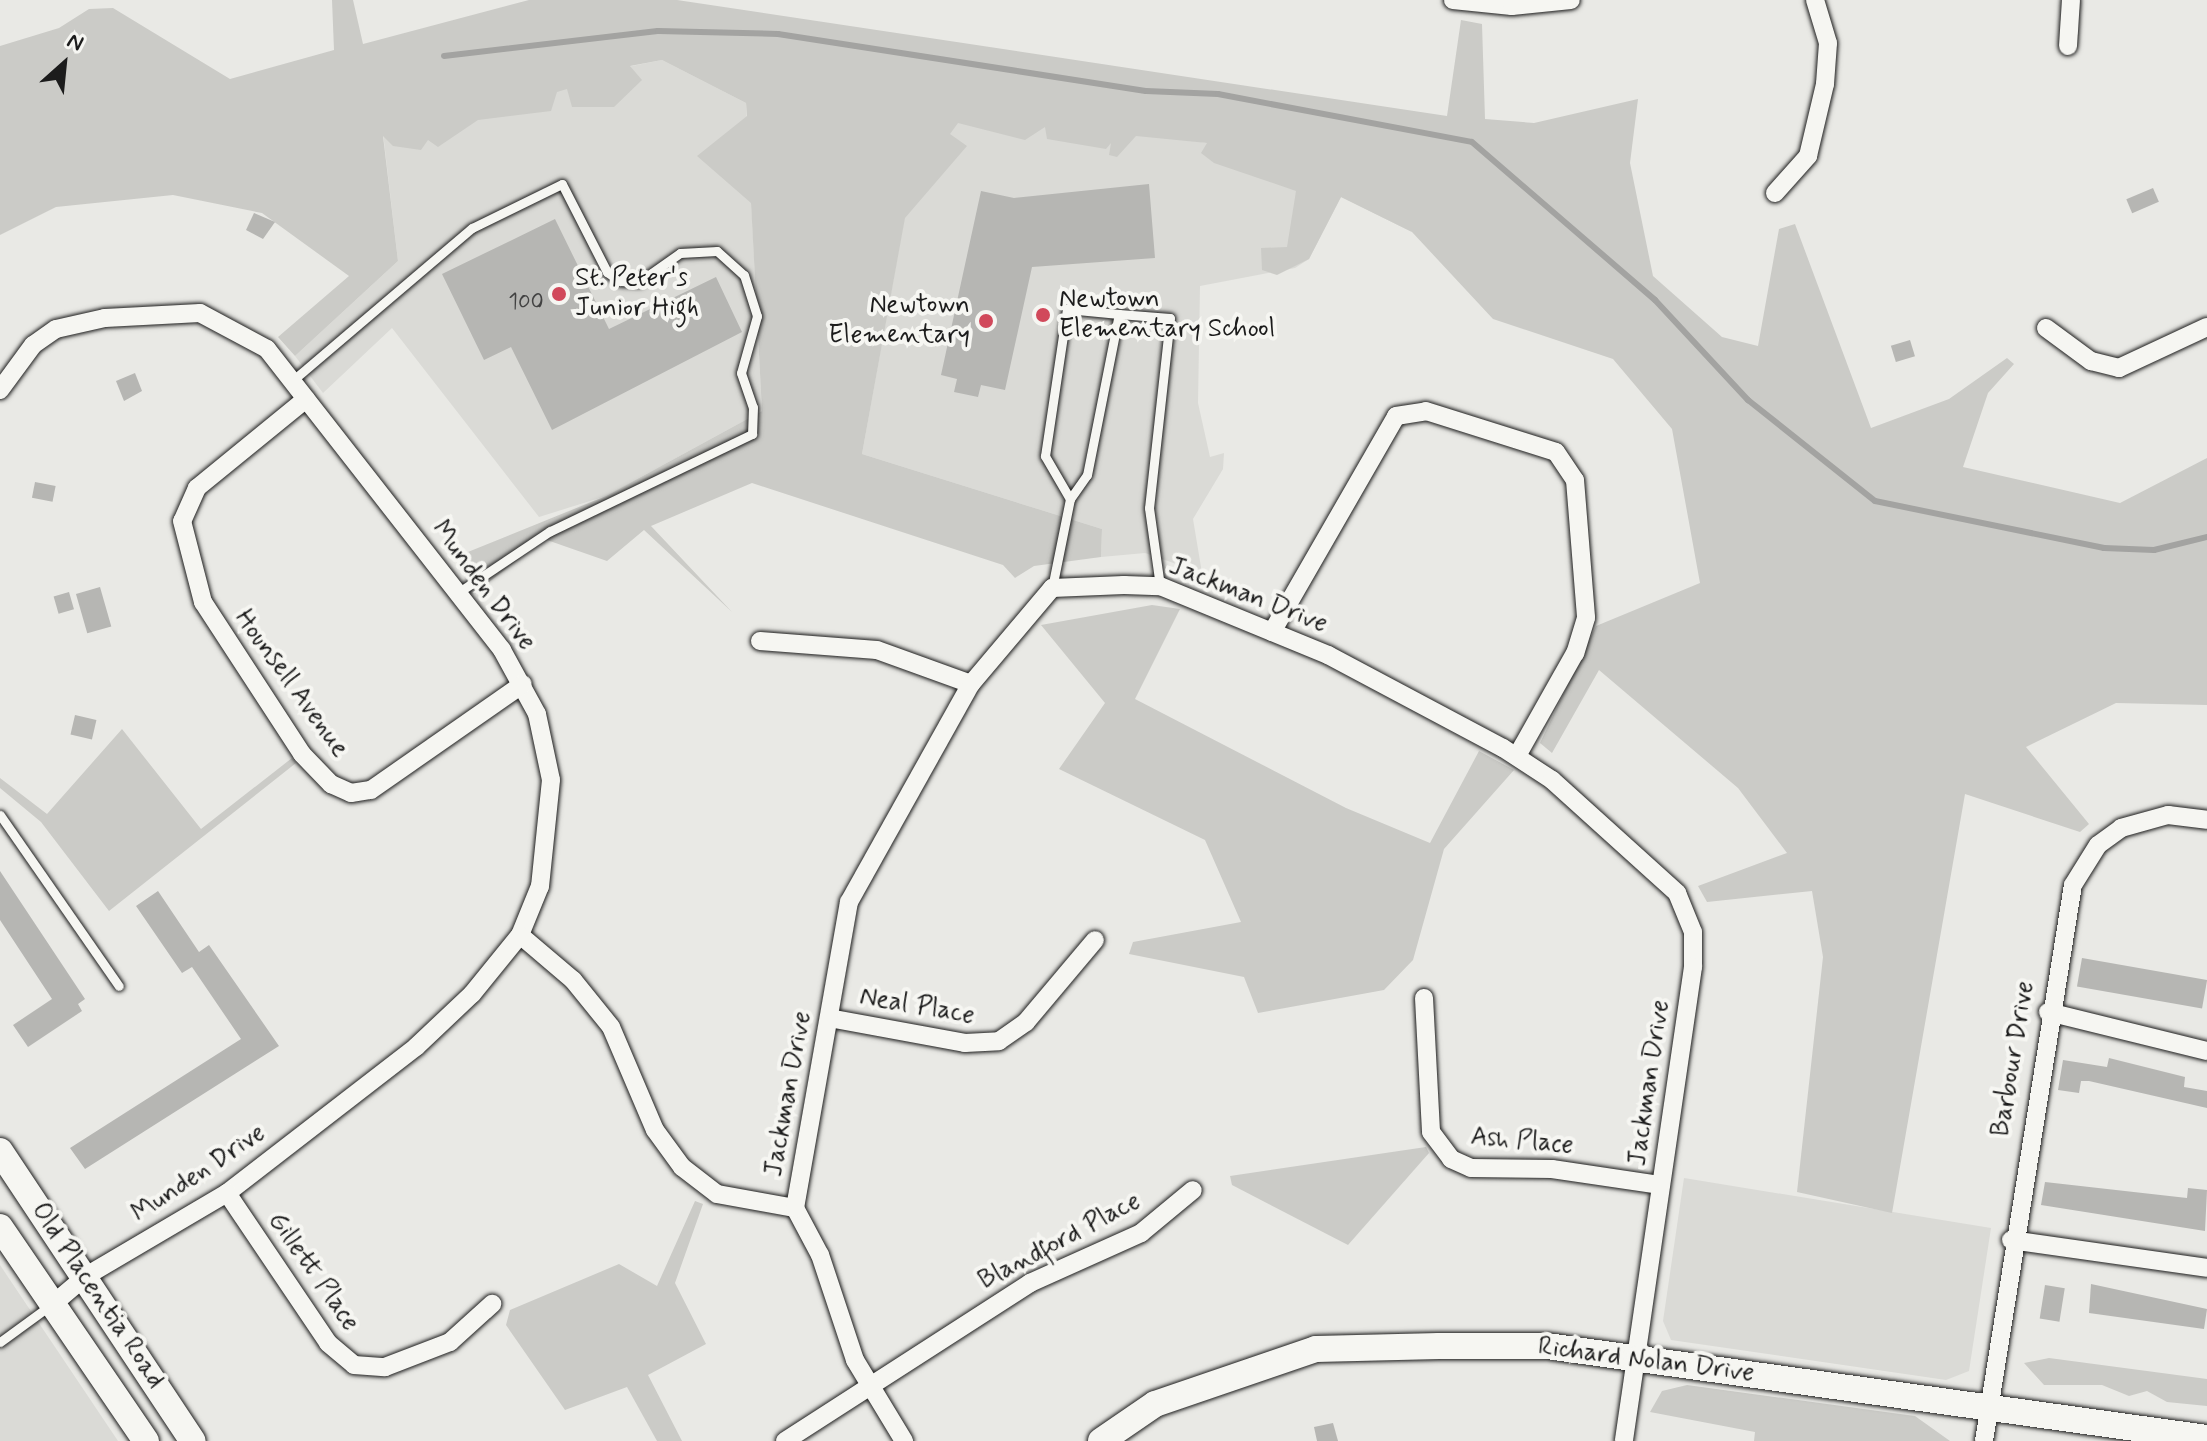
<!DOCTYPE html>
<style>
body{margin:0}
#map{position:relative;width:2207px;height:1441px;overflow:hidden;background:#e9e9e5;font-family:Mynerve,sans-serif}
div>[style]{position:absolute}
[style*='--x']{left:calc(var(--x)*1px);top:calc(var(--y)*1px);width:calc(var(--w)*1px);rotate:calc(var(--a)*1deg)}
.built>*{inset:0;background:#dadad6}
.green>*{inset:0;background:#cbcbc7}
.stream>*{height:6px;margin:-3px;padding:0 3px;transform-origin:3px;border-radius:3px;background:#a3a3a1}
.building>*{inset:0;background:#b6b6b3;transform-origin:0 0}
.roads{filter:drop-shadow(0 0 2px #1c1c1c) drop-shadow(0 0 2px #1c1c1c)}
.service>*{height:9px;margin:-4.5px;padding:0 4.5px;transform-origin:4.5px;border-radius:4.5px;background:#f6f6f2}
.minor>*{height:18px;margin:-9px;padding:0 9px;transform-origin:9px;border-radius:9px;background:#f6f6f2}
.secondary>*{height:26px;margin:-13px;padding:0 13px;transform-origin:13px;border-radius:13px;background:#f6f6f2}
.dots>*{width:22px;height:22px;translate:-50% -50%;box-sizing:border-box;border:4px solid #f6f6f2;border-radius:50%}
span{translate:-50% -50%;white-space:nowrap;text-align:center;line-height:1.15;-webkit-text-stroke:8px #f6f6f2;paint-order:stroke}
.number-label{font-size:22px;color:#424242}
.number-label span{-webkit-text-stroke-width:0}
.poi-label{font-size:26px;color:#1c1c1c}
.left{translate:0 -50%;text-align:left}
.right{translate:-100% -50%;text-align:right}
.street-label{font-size:26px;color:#1c1c1c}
.north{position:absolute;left:24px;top:24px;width:80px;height:80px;-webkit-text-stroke:6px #f6f6f2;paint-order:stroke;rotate:27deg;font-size:22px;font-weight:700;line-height:32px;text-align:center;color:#1c1c1c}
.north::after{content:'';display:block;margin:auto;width:28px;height:36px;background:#1c1c1c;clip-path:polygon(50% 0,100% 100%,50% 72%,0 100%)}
</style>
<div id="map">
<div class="built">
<i style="clip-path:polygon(662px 60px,746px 103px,762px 411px,606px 496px,539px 517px,392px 328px,323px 393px,295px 356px,398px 261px,381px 116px)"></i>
<i style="clip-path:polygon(926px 98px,1356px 167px,1412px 232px,1341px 197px,1309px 259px,1295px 268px,1200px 286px,1198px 403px,1210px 457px,1224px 453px,1223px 469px,1193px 519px,1202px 573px,1145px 553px,1101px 557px,1102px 529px,862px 454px)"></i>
<i style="clip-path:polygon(1684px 1178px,1991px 1228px,1969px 1371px,1946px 1380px,1671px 1340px,1663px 1321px)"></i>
<i style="clip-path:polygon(0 1265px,55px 1347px,118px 1441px,0 1441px)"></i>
</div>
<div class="green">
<i style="clip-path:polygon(332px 0,353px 0,363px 44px,529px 0,677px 0,1447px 116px,1461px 20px,1482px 24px,1485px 119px,1534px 123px,1638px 99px,1630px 163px,1653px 276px,1722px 337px,1758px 346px,1779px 229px,1795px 224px,1871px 428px,1949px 399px,2007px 358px,2014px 364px,1988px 393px,1963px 467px,2120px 503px,2207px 458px,2207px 705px,2116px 703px,2026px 747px,2089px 824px,2080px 832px,1965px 794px,1892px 1213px,1797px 1192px,1823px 957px,1812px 891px,1707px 902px,1698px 886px,1787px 853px,1738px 788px,1599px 670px,1552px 753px,1540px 743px,1596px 626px,1700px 583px,1672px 429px,1613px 359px,1493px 319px,1412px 232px,1341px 197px,1309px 259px,1277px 275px,1262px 270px,1261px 248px,1287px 247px,1296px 191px,1214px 163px,1201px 153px,1207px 143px,1136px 136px,1117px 157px,1109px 155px,1111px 143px,1106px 149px,1047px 139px,1045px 127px,1025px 140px,958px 123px,950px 134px,967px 146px,905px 218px,862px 454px,1102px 529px,1101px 557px,1034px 566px,1015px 578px,1003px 565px,752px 483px,651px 526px,732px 612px,644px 530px,607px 561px,544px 539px,479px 590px,453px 558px,606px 496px,762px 411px,751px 203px,697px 156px,747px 116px,746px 103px,662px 60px,630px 66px,642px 80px,614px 107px,572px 107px,567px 89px,557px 92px,551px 111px,478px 120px,438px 147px,428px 140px,421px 150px,393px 146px,383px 136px,398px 261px,295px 356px,278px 337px,349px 276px,262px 213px,173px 195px,56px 207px,0 235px,0 46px,59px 28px,89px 9px,113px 8px,230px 79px,334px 50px)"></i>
<i style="clip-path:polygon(1152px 605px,1180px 609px,1135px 699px,1346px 808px,1430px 843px,1479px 751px,1514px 770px,1444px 849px,1413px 960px,1384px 990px,1258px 1013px,1244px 977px,1129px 954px,1133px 942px,1241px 922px,1205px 840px,1059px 769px,1105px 703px,1041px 625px)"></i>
<i style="clip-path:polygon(122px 729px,201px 829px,292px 758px,296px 763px,109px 911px,41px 822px,0 788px,0 778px,47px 814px)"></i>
<i style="clip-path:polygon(1426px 1147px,1429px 1153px,1348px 1245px,1232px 1185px,1230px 1176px)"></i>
<i style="clip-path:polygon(695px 1201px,703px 1204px,675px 1283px,706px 1344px,648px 1375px,682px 1441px,657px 1441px,627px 1387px,565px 1410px,506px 1325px,510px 1310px,619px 1264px,657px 1286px)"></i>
<i style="clip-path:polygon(2049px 1358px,2207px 1379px,2207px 1406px,2167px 1402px,2147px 1391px,2129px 1396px,2102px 1385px,2044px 1385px,2024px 1363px)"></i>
<i style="clip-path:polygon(1687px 1385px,1915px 1416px,1950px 1441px,1754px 1441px,1755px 1432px,1650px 1412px,1662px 1391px)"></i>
</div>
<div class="stream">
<i style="--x:444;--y:56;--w:215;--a:-6.7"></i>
<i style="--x:658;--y:31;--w:120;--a:1.4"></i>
<i style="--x:778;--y:34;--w:372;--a:8.8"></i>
<i style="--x:1146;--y:91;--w:72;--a:2.4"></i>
<i style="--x:1218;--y:94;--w:258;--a:10.7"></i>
<i style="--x:1472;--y:142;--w:242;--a:40.8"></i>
<i style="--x:1655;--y:300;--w:137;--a:47.1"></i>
<i style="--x:1748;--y:400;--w:162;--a:38.5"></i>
<i style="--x:1875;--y:501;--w:234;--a:11.6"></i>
<i style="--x:2104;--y:548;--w:50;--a:2.3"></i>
<i style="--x:2154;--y:550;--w:55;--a:-13.8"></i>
</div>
<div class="building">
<i style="clip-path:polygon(1149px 184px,1155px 258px,1032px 267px,1005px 390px,981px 385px,978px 397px,954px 392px,957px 379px,941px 375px,981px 191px,1014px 198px)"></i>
<i style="left:2153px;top:188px;width:15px;height:29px;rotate:67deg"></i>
<i style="clip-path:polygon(254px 213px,275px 222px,263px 239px,246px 230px)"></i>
<i style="clip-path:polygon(555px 219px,609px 329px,716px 277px,742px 332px,552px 430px,511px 347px,484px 360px,442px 274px)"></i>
<i style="left:1910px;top:340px;width:17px;height:20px;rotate:73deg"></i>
<i style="clip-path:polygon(135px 373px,142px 391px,124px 401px,116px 381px)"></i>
<i style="left:35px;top:482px;width:21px;height:16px;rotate:11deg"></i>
<i style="left:100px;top:587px;width:41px;height:25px;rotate:74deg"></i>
<i style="left:69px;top:592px;width:18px;height:16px;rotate:74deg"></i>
<i style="left:75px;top:715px;width:22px;height:20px;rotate:13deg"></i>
<i style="clip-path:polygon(0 871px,85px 999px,78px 1004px,82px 1011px,28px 1047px,13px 1025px,52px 999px,0 920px)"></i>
<i style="clip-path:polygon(158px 891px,199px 952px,209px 945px,279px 1046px,85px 1169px,70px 1148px,241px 1039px,192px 967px,182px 973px,136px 906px)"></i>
<i style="left:2082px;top:958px;width:127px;height:29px;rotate:10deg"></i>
<i style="clip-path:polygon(2109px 1058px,2185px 1077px,2184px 1087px,2207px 1091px,2207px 1108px,2089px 1081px,2081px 1081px,2079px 1093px,2058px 1090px,2063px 1060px,2107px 1067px)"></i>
<i style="clip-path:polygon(2045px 1182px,2187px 1198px,2188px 1188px,2207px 1190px,2205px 1231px,2041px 1205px)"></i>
<i style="clip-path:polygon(2091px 1284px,2207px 1309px,2204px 1329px,2089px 1313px)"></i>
<i style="left:2045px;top:1285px;width:20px;height:34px;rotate:9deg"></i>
<i style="clip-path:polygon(1333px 1423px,1338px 1441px,1317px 1441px,1314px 1427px)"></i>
</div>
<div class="roads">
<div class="service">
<i style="--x:292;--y:381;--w:236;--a:-40.4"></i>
<i style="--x:472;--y:228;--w:100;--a:-26.1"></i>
<i style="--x:562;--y:184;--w:99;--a:62.9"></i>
<i style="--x:607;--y:272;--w:16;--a:35"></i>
<i style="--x:620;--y:281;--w:19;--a:3"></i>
<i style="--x:639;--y:282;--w:50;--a:-35.3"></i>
<i style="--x:680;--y:253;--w:37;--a:-3"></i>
<i style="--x:717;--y:251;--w:36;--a:42"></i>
<i style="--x:744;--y:275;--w:43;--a:72.4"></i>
<i style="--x:757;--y:316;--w:59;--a:105.7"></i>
<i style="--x:741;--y:373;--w:36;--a:71"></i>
<i style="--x:753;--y:407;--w:27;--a:92"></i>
<i style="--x:752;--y:434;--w:224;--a:154.3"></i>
<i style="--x:550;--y:531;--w:110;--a:146.2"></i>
<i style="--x:1070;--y:499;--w:50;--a:-120.2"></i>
<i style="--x:1045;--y:456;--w:149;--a:-81.5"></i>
<i style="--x:1067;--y:309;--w:52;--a:5.5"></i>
<i style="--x:1052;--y:588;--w:91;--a:-78.6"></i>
<i style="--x:1070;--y:499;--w:29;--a:-55"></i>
<i style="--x:1087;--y:475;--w:164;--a:-78.8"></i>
<i style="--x:1119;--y:314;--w:51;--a:4.5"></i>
<i style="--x:1170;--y:318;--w:191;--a:96.3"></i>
<i style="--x:1149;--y:508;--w:79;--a:82"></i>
<i style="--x:0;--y:815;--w:208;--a:55.2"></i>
<i style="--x:0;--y:1342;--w:64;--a:-36.2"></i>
</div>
<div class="minor">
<i style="--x:1453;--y:0;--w:59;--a:5.8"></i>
<i style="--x:1512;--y:6;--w:59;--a:-5.8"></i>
<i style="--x:2068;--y:46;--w:46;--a:-86.3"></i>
<i style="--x:1775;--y:193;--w:50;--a:-48.3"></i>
<i style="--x:1808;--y:156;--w:74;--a:-76.7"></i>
<i style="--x:1825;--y:84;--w:41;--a:-85.8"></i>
<i style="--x:1828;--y:43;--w:45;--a:-106.8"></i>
<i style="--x:2046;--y:328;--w:56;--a:36.3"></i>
<i style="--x:2091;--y:361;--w:29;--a:14"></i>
<i style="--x:2119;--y:368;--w:97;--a:-25"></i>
<i style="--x:0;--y:390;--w:56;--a:-53.7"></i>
<i style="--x:33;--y:345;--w:28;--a:-35"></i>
<i style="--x:56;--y:329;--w:50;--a:-12.7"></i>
<i style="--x:105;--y:318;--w:95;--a:-3"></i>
<i style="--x:200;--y:313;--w:76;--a:28.2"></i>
<i style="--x:267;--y:349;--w:382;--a:52"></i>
<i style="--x:502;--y:650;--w:73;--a:61.3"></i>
<i style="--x:537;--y:714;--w:67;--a:78"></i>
<i style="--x:551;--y:780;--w:107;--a:95.9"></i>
<i style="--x:540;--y:886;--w:53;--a:112.2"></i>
<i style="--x:520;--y:935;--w:76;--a:129.1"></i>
<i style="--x:472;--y:994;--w:77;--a:136.6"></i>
<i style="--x:416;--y:1047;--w:239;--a:142.3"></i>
<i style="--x:227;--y:1193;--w:164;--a:149.5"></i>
<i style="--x:86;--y:1276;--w:43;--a:139.7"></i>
<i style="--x:306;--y:399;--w:141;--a:140.8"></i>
<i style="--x:197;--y:488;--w:36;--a:114"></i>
<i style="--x:182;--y:521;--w:84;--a:75.5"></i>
<i style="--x:203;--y:602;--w:181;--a:56.9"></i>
<i style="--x:302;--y:754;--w:42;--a:46"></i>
<i style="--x:331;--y:784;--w:22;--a:24"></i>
<i style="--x:351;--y:793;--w:20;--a:-9"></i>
<i style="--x:371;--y:790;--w:185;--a:-34.9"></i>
<i style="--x:1272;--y:632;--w:249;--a:-60.1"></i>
<i style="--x:1396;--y:416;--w:30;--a:-9"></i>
<i style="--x:1426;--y:411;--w:136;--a:17.5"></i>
<i style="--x:1556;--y:452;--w:34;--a:56"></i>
<i style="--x:1575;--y:480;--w:138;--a:85.4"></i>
<i style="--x:1586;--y:618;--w:37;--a:107"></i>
<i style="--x:1575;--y:653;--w:118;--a:119.4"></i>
<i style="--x:760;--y:641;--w:117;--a:4.4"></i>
<i style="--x:877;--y:650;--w:100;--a:19.9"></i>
<i style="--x:520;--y:935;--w:70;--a:40.3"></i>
<i style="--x:573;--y:980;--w:60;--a:51"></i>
<i style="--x:611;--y:1027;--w:112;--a:66.9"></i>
<i style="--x:655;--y:1130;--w:46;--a:53.9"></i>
<i style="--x:682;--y:1167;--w:44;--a:37.6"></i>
<i style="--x:717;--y:1194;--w:79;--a:10.2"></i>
<i style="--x:1424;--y:998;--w:134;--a:87"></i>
<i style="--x:1431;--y:1132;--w:34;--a:53"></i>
<i style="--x:1451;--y:1159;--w:22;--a:24"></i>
<i style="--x:1471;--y:1168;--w:81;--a:0.7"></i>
<i style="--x:1552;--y:1169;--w:110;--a:8.4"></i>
<i style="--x:2048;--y:1012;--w:164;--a:13.8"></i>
<i style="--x:829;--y:1018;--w:138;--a:10.4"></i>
<i style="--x:965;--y:1043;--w:34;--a:-3"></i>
<i style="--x:999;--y:1041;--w:33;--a:-35"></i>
<i style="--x:1026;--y:1022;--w:107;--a:-49.9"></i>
<i style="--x:227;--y:1193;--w:181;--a:56"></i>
<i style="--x:328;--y:1343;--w:34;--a:40"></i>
<i style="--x:354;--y:1365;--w:31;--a:4"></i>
<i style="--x:385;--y:1367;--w:70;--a:-21"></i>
<i style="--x:450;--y:1342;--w:57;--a:-42.1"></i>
<i style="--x:2011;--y:1240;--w:198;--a:8.1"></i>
<i style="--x:785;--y:1441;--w:292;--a:-32.8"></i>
<i style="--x:1030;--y:1283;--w:122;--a:-24.2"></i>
<i style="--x:1141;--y:1233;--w:67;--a:-39.6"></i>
<i style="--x:904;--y:1441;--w:95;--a:-121.2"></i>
<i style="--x:855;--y:1360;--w:111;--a:-108.4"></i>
<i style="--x:820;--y:1255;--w:53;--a:-118"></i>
<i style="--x:795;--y:1208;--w:311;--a:-80"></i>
<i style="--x:849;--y:902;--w:250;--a:-60.8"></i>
<i style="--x:971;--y:684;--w:126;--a:-49.8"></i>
<i style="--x:1052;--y:588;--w:72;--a:-2.4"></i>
<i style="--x:1124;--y:585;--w:36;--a:2"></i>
<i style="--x:1160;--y:586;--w:182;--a:22.3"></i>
<i style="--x:1328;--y:655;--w:198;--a:28"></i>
<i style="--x:1503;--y:748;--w:59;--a:33.1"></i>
<i style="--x:1552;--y:780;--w:169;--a:42.1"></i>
<i style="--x:1677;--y:893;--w:42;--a:67.7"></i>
<i style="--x:1693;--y:932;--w:35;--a:90"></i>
<i style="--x:1693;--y:967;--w:479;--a:98.3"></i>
<i style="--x:1984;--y:1441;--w:563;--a:-80.91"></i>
<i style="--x:2073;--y:885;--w:47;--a:-58"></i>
<i style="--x:2098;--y:845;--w:29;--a:-36"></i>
<i style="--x:2121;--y:828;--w:49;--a:-15.5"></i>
<i style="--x:2168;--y:815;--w:39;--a:7"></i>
</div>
<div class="secondary">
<i style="--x:0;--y:1151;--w:348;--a:56.4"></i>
<i style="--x:0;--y:1227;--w:259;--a:55.7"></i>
<i style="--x:1101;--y:1441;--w:65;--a:-34.4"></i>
<i style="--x:1155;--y:1404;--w:170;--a:-18.9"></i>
<i style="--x:1316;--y:1349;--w:123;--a:-1.4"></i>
<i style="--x:1439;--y:1346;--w:108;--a:0"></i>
<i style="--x:1547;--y:1346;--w:666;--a:7.94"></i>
</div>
</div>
<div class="dots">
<i style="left:559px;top:294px;background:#d1495b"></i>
<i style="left:1043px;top:315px;background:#d1495b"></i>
<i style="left:986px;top:321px;background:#d1495b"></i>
</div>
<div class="number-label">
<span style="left:526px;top:303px">100</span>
</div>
<div class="poi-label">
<span class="left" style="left:575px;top:294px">St. Peter's<br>Junior High</span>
<span class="left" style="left:1059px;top:315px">Newtown<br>Elementary School</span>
<span class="right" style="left:970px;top:321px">Newtown<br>Elementary</span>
</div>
<div class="street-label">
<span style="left:483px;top:586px;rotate:53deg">Munden Drive</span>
<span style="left:1248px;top:596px;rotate:21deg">Jackman Drive</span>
<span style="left:291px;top:684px;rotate:54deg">Hounsell Avenue</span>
<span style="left:917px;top:1007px;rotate:10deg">Neal Place</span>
<span style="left:2014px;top:1059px;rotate:-81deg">Barbour Drive</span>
<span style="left:1650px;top:1083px;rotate:-82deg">Jackman Drive</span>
<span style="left:789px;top:1094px;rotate:-80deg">Jackman Drive</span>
<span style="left:1522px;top:1142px;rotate:5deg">Ash Place</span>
<span style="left:199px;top:1174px;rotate:-34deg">Munden Drive</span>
<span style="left:1060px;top:1242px;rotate:-28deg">Blandford Place</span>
<span style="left:313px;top:1272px;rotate:55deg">Gillett Place</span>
<span style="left:97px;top:1296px;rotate:56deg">Old Placentia Road</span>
<span style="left:1646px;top:1361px;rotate:7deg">Richard Nolan Drive</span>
</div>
<div class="north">N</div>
</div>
